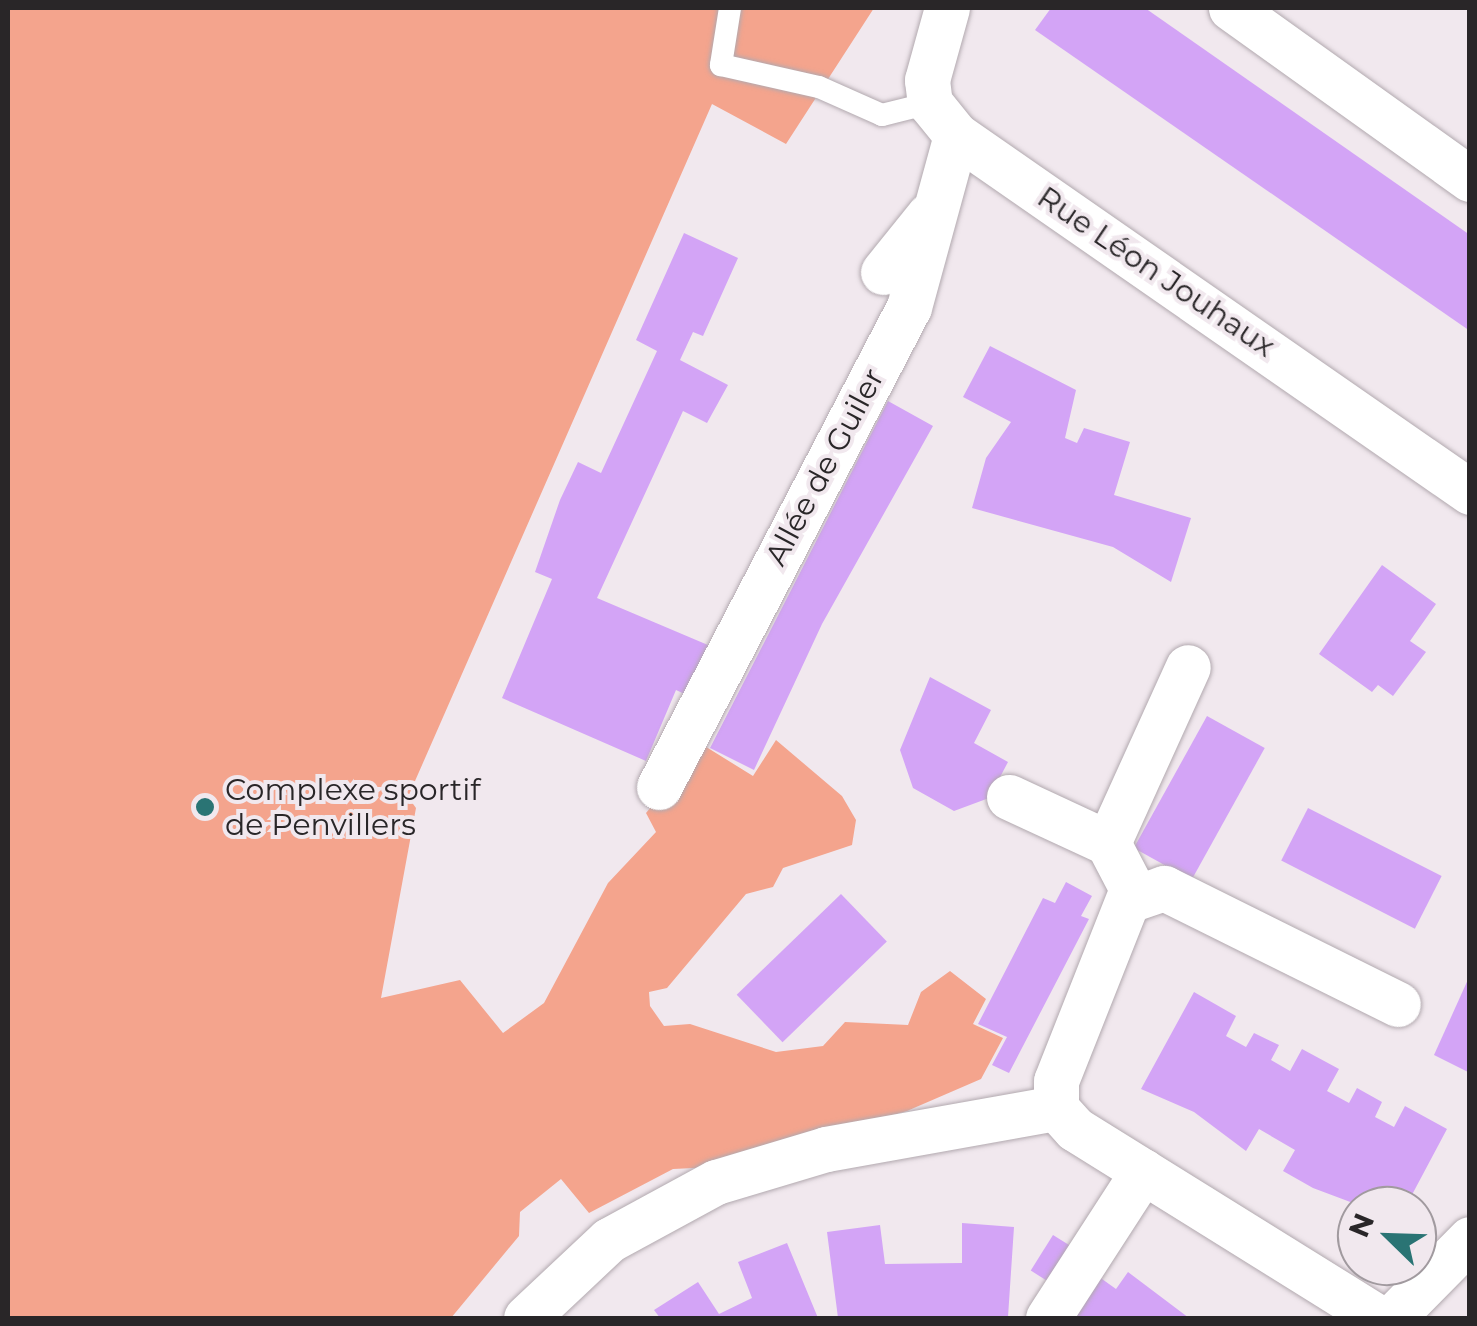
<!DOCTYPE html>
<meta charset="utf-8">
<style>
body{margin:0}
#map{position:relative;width:1477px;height:1326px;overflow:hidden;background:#f1e8ee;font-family:Montserrat,sans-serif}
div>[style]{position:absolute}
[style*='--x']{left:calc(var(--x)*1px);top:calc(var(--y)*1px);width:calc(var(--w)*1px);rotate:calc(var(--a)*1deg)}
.green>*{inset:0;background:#f4a48d}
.building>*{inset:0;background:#d3a4f6;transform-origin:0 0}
.roads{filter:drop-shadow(0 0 2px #b2a9af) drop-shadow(0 0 2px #b2a9af)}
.service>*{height:22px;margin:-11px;padding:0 11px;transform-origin:11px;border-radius:11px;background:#fff}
.minor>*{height:45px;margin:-22.5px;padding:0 22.5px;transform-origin:22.5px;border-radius:22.5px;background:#fff}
.dots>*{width:28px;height:28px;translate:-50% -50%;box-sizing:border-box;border:5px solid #f1e8ee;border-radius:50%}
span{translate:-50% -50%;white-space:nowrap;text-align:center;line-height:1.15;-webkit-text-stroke:8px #f1e8ee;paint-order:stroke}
.street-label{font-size:30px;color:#292628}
.poi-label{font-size:30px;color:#292628}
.left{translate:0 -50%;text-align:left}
.frame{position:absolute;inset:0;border:10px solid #292628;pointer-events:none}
.north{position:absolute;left:1337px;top:1186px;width:100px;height:100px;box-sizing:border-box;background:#f1e8ee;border:2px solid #a19a9f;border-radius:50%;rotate:293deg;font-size:28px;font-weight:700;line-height:40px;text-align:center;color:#292628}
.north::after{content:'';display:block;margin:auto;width:35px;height:45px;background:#2a7474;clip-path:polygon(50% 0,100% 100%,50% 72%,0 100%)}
</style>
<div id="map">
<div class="green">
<i style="clip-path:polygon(8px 8px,874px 8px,786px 144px,712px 104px,408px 797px,416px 808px,381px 998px,460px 980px,503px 1033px,544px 1003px,608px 883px,656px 832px,646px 813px,703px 745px,753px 776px,776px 740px,842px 796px,856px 820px,852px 845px,783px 868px,773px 887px,746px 894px,667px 988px,649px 992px,650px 1006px,664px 1026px,690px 1024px,776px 1052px,823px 1046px,845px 1022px,908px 1025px,921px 992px,950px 971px,986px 999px,973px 1024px,1003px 1038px,981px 1079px,907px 1111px,715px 1167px,673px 1169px,589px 1213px,561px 1179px,520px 1212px,519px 1236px,451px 1318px,8px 1318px)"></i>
</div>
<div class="building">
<i style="clip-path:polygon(1051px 8px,1145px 8px,1470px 235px,1470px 331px,1035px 30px)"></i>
<i style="clip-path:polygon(684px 233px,738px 258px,703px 336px,693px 332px,680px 360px,728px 385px,707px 423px,683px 411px,597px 598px,715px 648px,691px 697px,676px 690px,646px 761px,502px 698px,552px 579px,535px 572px,560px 500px,578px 462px,601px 473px,657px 351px,636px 340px)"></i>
<i style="clip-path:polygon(990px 346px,1076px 390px,1065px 438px,1077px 443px,1084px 428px,1130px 442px,1114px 495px,1191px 518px,1171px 582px,1113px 547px,972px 508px,986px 458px,1011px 422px,963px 397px)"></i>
<i style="clip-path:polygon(888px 401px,933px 426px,822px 624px,754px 770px,710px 748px)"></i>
<i style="clip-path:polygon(1382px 565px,1436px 604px,1410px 641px,1426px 652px,1393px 696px,1378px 685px,1372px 692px,1319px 654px)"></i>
<i style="clip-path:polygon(930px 677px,991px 710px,974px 743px,1008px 762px,989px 798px,954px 811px,913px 788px,900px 750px)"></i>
<i style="left:1207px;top:716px;width:66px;height:151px;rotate:29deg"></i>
<i style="left:1308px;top:808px;width:150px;height:59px;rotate:27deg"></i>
<i style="clip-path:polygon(1066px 882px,1092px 896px,1081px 916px,1089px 919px,1009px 1073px,992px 1065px,1007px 1037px,978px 1024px,1043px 898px,1055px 903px)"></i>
<i style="left:841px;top:894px;width:66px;height:145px;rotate:46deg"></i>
<i style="clip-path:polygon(1470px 975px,1470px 1073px,1434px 1055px)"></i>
<i style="clip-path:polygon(1194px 992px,1236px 1016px,1226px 1036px,1246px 1047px,1254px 1033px,1279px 1045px,1271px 1060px,1290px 1071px,1302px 1049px,1339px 1069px,1327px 1091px,1349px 1103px,1357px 1088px,1382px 1102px,1375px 1117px,1394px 1127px,1405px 1106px,1447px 1129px,1406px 1206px,1361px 1206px,1313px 1188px,1283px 1171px,1295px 1150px,1259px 1129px,1246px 1151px,1194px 1112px,1141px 1089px)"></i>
<i style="clip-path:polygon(962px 1223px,1014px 1227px,1008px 1317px,838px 1318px,827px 1232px,880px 1225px,885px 1264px,962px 1263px)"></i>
<i style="left:1053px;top:1235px;width:26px;height:42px;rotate:32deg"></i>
<i style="clip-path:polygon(787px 1243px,818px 1318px,660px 1318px,654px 1310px,698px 1282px,719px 1314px,752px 1298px,738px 1262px)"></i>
<i style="clip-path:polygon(1128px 1272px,1189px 1318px,1066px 1318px,1095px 1274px,1116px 1289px)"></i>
</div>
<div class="roads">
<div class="service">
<i style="--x:730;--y:8;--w:58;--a:99"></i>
<i style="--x:721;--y:65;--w:100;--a:12.7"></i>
<i style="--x:819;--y:87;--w:69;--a:24"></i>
<i style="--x:882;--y:115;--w:49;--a:-14"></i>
</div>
<div class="minor">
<i style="--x:947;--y:8;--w:75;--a:105.5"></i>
<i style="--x:927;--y:80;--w:23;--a:83"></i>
<i style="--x:930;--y:103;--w:41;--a:50.9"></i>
<i style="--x:956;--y:135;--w:626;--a:34.78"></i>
<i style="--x:1231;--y:8;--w:294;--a:35.6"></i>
<i style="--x:883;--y:272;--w:73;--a:-51.1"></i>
<i style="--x:659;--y:787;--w:541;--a:-62.49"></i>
<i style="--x:909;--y:307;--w:178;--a:-74.7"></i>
<i style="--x:1009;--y:797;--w:109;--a:24.9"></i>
<i style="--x:1108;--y:843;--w:52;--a:62.4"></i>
<i style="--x:1132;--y:889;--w:206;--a:111.6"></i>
<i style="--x:1056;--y:1081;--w:27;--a:90"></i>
<i style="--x:1108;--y:843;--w:193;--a:-65.6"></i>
<i style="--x:1132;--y:899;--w:34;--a:-19"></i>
<i style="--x:1164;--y:888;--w:261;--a:26.4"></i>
<i style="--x:526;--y:1318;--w:114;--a:-43.2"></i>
<i style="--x:609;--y:1240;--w:122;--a:-28.5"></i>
<i style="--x:716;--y:1182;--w:115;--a:-16.7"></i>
<i style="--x:826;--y:1149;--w:234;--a:-10.1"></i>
<i style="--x:1056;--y:1108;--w:28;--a:48"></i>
<i style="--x:1075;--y:1129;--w:358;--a:31.9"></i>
<i style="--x:1048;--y:1318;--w:175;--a:-57.1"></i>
<i style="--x:1392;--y:1318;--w:111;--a:-45.4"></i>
</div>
</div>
<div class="dots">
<i style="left:205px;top:807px;background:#2a7474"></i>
</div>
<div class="street-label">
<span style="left:1156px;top:272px;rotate:34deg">Rue Léon Jouhaux</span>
<span style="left:825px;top:467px;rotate:-62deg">Allée de Guiler</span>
</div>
<div class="poi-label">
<span class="left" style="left:225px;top:807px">Complexe sportif<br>de Penvillers</span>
</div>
<div class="frame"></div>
<div class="north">N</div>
</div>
